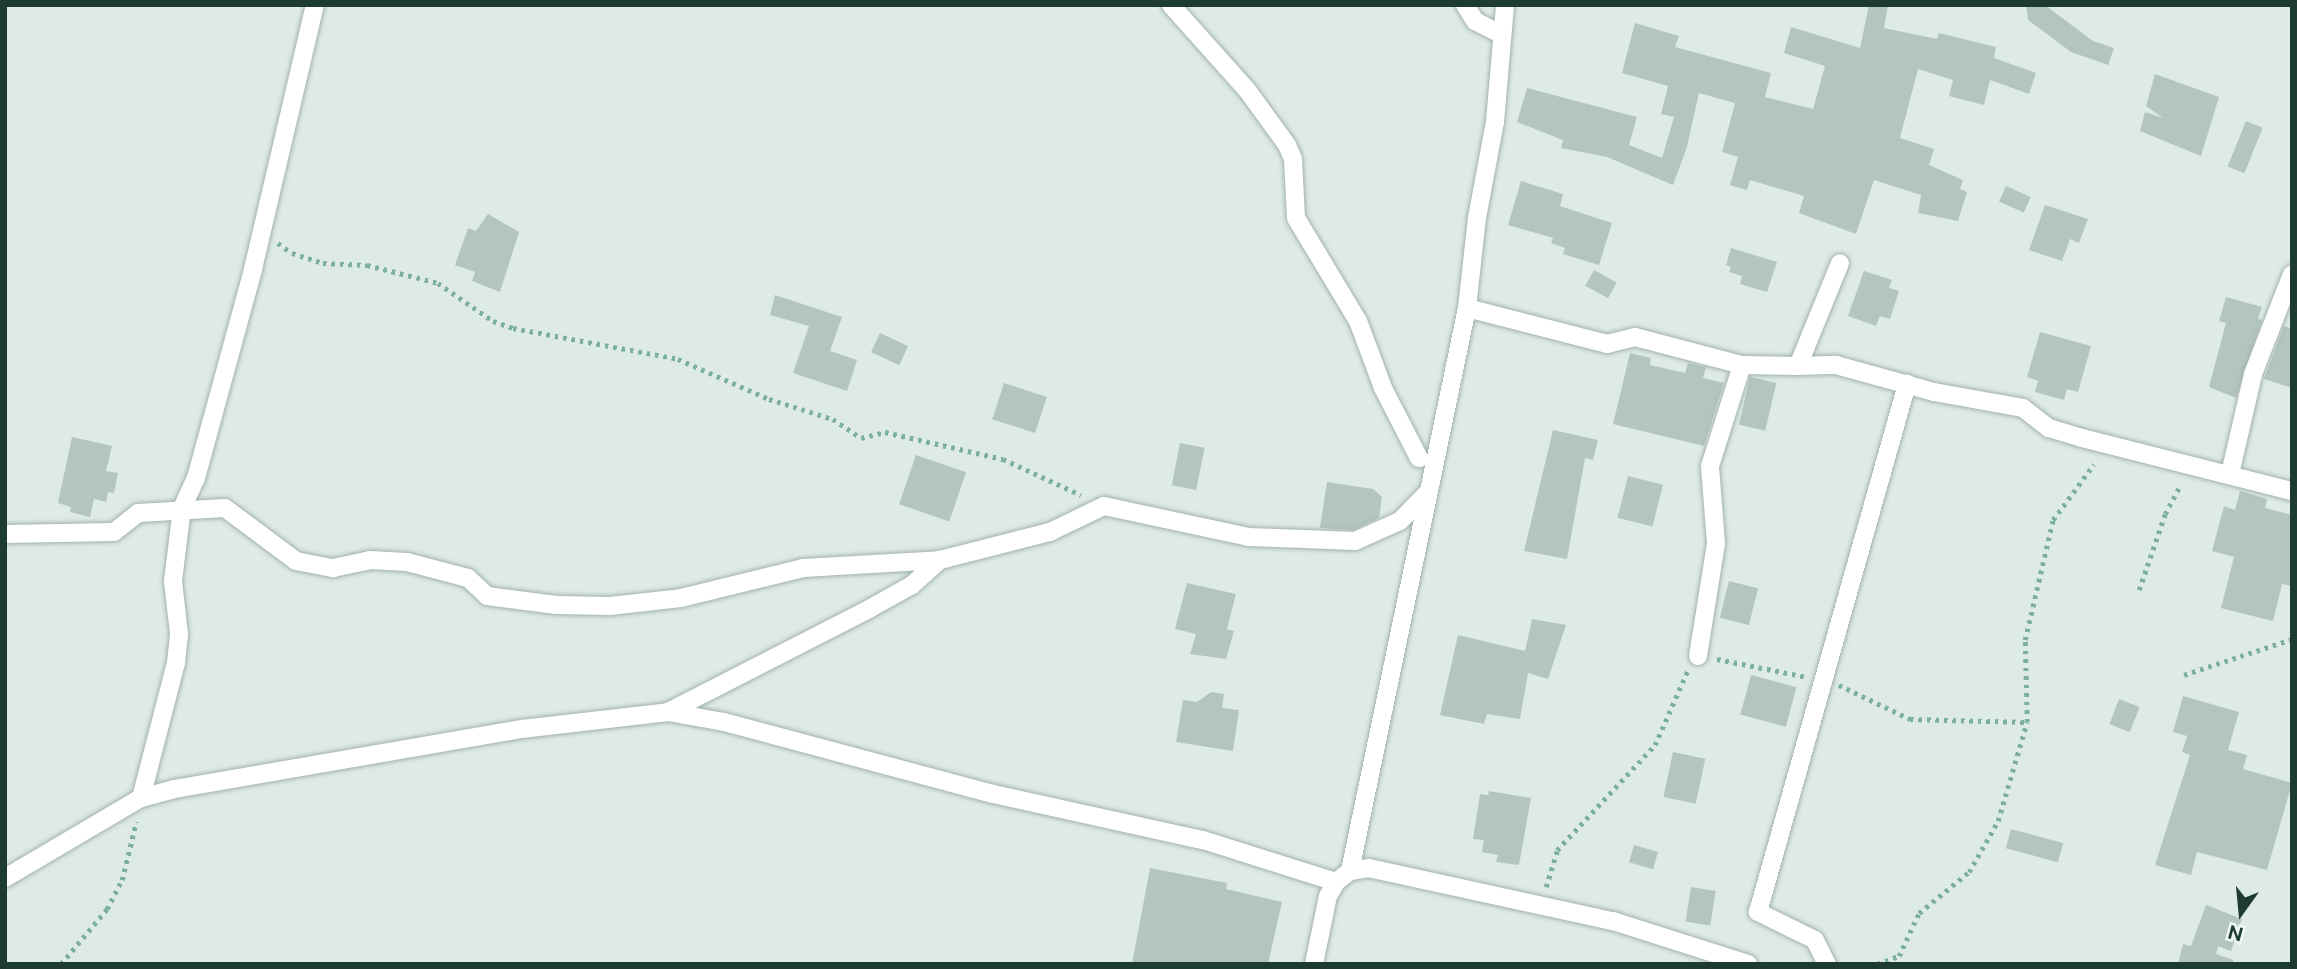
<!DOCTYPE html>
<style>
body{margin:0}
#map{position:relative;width:2297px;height:969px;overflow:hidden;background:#deebe4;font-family:"Public Sans",sans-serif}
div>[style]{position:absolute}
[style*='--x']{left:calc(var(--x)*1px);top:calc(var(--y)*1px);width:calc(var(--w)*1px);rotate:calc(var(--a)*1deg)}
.building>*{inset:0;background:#b3c5bd;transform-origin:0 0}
.path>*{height:4.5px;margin-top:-2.25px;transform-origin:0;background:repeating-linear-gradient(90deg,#7cb09e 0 3.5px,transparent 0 8.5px)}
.roads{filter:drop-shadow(0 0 2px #a1b3ab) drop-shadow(0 0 2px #a1b3ab)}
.minor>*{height:18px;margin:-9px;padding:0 9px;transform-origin:9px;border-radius:9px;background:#fff}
span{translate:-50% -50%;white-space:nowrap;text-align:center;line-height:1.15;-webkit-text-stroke:7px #eef7f2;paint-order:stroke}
.frame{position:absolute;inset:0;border:7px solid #1e3b32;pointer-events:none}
.north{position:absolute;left:2206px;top:878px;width:70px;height:70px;-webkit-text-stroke:5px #eef7f2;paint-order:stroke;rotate:195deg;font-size:19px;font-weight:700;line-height:28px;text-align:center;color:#1e3b32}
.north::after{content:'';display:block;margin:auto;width:24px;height:32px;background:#1e3b32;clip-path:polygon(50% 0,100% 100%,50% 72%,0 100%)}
</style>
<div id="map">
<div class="building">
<i style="clip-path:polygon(1869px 5px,1888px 5px,1884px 28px,1937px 39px,1939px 33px,1996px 47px,1994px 58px,2036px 73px,2029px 94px,1990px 80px,1984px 105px,1949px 96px,1953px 80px,1918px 69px,1900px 138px,1934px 149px,1929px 165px,1963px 180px,1960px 189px,1967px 192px,1958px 221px,1918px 213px,1921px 195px,1874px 180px,1856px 234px,1799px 213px,1804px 196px,1750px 180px,1747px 190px,1730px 185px,1738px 157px,1722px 152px,1735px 103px,1699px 93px,1687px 147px,1673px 185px,1607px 157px,1561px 148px,1563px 140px,1517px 122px,1527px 88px,1637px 117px,1629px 145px,1662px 158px,1674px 117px,1661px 114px,1668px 86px,1622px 73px,1635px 23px,1679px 36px,1675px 47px,1771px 73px,1765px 97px,1813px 109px,1825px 66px,1784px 53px,1791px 27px,1860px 48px)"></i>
<i style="clip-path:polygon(2026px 5px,2045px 5px,2093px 41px,2114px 48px,2108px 65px,2071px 52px,2028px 20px)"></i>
<i style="clip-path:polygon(2155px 74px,2219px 97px,2201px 156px,2140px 131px,2145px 112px,2163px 118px,2146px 106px)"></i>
<i style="left:2246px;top:121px;width:18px;height:49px;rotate:22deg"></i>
<i style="clip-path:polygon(1521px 181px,1563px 194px,1560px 206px,1612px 223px,1599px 265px,1563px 254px,1565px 248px,1551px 243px,1553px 238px,1508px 225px)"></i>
<i style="left:2006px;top:186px;width:27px;height:17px;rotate:24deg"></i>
<i style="clip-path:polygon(2045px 205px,2088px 219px,2079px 243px,2070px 239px,2062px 261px,2029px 250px)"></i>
<i style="clip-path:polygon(488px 214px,519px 232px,500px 292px,472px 281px,475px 272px,455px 265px,468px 228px,476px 231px)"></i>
<i style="clip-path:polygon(1731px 248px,1777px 262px,1767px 292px,1740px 284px,1742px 276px,1729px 272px,1731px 267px,1726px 265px)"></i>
<i style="left:1594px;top:270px;width:26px;height:18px;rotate:29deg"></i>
<i style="clip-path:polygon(1864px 271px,1892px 280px,1889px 288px,1899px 291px,1890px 319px,1880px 316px,1876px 326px,1848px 316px)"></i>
<i style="clip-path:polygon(775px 295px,842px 317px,830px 351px,857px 360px,847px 391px,793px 373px,809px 326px,770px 315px)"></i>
<i style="clip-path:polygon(2226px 297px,2262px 307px,2258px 319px,2262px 320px,2236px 398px,2209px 387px,2226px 323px,2219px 321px)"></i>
<i style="clip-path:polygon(2284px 326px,2292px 329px,2292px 388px,2264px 379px)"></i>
<i style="clip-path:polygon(2040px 332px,2091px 346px,2078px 392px,2067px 389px,2064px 400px,2035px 392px,2038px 381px,2027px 377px)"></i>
<i style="left:880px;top:333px;width:31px;height:21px;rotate:25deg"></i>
<i style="clip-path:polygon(1630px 353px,1651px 358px,1650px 365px,1685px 373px,1688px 363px,1706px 367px,1703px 378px,1724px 383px,1704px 446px,1613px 424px)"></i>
<i style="left:1750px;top:377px;width:27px;height:49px;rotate:13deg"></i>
<i style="left:1004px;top:383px;width:45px;height:38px;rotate:18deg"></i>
<i style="clip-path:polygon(1553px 430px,1598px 440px,1593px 460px,1585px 458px,1567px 559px,1524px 551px)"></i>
<i style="clip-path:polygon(72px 437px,112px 446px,106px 471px,118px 473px,114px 493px,108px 492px,106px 502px,94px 499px,90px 517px,70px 512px,71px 507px,58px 503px)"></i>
<i style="left:1180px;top:443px;width:25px;height:43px;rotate:11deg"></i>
<i style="left:916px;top:455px;width:53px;height:52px;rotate:19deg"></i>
<i style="left:1628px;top:476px;width:36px;height:43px;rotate:14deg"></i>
<i style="clip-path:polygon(1327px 482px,1373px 489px,1382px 497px,1379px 518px,1353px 530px,1320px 528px)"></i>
<i style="clip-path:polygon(2240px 491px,2267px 499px,2265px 508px,2292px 515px,2292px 586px,2282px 584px,2273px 621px,2221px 608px,2234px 557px,2212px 551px,2224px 506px,2235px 510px)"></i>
<i style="left:1729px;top:581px;width:30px;height:38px;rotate:14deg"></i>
<i style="clip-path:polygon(1187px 583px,1236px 594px,1227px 629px,1234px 631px,1226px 659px,1190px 654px,1196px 634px,1175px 629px)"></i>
<i style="clip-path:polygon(1532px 619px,1566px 625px,1548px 679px,1528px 673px,1520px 719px,1487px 714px,1484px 724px,1440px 715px,1458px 635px,1525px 651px)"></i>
<i style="left:1751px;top:675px;width:47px;height:41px;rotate:15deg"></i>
<i style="clip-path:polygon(1211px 692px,1224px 694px,1222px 708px,1239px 710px,1233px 751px,1176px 742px,1183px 700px,1197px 702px)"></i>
<i style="clip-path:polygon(2183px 696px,2239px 712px,2228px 750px,2247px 755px,2243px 769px,2292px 783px,2267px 870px,2197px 852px,2191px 875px,2155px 865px,2190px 755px,2182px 752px,2187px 736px,2173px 732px)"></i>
<i style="left:2119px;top:699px;width:22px;height:27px;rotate:21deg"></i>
<i style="left:1673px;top:752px;width:33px;height:46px;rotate:12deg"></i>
<i style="clip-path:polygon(1489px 791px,1531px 798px,1519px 865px,1496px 862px,1498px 855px,1482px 852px,1484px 840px,1473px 839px,1480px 794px,1488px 795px)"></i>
<i style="left:2011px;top:829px;width:54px;height:20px;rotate:15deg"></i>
<i style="left:1634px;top:845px;width:25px;height:18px;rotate:16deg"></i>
<i style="clip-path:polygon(1150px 868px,1227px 883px,1226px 889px,1282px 902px,1268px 964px,1132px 964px)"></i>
<i style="left:1691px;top:887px;width:25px;height:35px;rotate:9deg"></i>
<i style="clip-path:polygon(2206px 905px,2242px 919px,2231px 951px,2218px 946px,2216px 954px,2233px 960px,2233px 964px,2178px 964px,2183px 944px,2191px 946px)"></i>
</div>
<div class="path">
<i style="--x:278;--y:243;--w:17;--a:36"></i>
<i style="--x:292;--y:253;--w:33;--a:18"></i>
<i style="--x:323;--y:263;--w:44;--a:2.6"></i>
<i style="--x:367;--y:265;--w:73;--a:14.2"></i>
<i style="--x:438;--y:283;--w:67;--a:34.6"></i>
<i style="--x:493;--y:321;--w:21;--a:19"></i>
<i style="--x:513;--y:328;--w:168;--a:10.6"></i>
<i style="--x:678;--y:359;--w:99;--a:23.7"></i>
<i style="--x:769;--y:399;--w:67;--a:17.4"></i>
<i style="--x:833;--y:419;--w:34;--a:34"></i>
<i style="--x:861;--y:438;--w:25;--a:-14"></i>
<i style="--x:885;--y:432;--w:121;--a:12.9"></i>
<i style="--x:1003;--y:459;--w:86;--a:24.8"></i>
<i style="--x:2139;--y:590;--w:80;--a:-71.1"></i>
<i style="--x:2165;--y:514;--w:34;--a:-62"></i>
<i style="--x:1717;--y:659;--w:92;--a:11.3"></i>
<i style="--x:2184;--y:675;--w:114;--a:-18.4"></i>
<i style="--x:1839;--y:685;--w:79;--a:25.6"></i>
<i style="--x:1910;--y:719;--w:117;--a:1.5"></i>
<i style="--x:1546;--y:887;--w:39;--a:-73"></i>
<i style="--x:1557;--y:850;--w:144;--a:-47"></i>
<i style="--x:1655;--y:745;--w:82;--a:-66.3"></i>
<i style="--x:61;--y:964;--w:72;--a:-50.1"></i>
<i style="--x:107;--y:909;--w:33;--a:-63"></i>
<i style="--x:122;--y:880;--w:60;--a:-76.4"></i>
<i style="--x:1877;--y:964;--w:23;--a:-20"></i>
<i style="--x:1899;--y:956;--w:47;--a:-65.1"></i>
<i style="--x:1919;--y:913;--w:65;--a:-39.4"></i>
<i style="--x:1969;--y:872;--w:59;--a:-60.4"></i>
<i style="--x:1998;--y:821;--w:103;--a:-73.7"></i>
<i style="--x:2027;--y:722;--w:82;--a:-91.4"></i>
<i style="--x:2025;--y:640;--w:123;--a:-76.9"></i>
<i style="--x:2053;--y:520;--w:69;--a:-53.8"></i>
</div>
<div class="roads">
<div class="minor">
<i style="--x:1171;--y:5;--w:114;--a:48.2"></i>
<i style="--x:1247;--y:90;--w:68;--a:54"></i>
<i style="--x:1287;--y:145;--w:15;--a:67"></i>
<i style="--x:1293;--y:159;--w:59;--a:87.1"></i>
<i style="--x:1296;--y:218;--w:120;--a:59"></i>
<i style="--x:1358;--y:321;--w:72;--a:69.5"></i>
<i style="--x:1383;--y:388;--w:79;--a:62.8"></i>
<i style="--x:1465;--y:5;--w:19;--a:58"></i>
<i style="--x:1475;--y:21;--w:28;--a:27"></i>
<i style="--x:1467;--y:308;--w:145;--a:14.4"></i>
<i style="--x:1607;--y:344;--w:29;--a:-14"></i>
<i style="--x:1635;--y:337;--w:111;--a:14.7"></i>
<i style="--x:1798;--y:366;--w:38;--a:-2"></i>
<i style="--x:1836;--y:365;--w:102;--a:15.4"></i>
<i style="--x:1934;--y:392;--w:90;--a:10.2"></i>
<i style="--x:2023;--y:408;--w:33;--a:38"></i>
<i style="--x:2049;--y:428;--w:34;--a:17"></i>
<i style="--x:2082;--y:438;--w:217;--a:14.2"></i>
<i style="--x:2230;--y:474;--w:103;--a:-77"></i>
<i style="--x:2253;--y:374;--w:107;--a:-68.7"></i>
<i style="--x:5;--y:534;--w:109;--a:-1.1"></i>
<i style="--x:114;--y:532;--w:31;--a:-38"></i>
<i style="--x:138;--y:513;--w:87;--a:-3.3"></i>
<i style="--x:225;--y:508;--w:89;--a:36.7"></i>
<i style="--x:296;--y:561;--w:38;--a:11"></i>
<i style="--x:333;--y:568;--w:38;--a:-12"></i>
<i style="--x:370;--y:560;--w:37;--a:3"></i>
<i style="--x:407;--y:562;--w:63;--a:14.7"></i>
<i style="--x:468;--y:578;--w:26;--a:43"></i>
<i style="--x:487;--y:596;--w:70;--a:7.4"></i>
<i style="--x:556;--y:605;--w:54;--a:1.1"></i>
<i style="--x:610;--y:606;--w:71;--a:-6.4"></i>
<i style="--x:681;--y:598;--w:126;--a:-13.8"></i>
<i style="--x:803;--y:568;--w:137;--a:-3.3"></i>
<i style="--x:940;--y:560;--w:114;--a:-14.3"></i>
<i style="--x:1050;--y:532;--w:60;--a:-25.7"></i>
<i style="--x:1104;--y:506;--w:147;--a:12.1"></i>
<i style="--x:1248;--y:537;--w:107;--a:2.1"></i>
<i style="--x:1355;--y:541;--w:49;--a:-24"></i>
<i style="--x:1400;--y:521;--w:37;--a:-46"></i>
<i style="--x:1698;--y:656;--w:114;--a:-80.9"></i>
<i style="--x:1716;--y:543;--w:77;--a:-94.5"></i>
<i style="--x:1710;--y:466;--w:106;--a:-72.4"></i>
<i style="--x:1742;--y:365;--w:56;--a:1"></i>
<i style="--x:1798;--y:366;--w:111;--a:-67.8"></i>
<i style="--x:668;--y:712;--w:226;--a:-27.1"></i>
<i style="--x:869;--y:609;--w:49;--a:-29.2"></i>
<i style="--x:912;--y:585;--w:38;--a:-42"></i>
<i style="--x:141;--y:798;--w:139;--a:-75.5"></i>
<i style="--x:176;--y:663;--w:29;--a:-84"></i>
<i style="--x:179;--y:634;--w:53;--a:-96.5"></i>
<i style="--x:173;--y:581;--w:74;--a:-83"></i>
<i style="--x:182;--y:508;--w:33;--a:-65"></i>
<i style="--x:196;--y:478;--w:217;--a:-74.7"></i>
<i style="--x:253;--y:269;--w:271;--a:-76.8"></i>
<i style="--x:1350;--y:871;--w:575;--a:-78.26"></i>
<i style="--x:1467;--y:308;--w:91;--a:-83.7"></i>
<i style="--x:1477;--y:218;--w:98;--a:-79.4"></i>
<i style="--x:1495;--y:122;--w:117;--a:-85.1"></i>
<i style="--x:5;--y:878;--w:158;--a:-30.5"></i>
<i style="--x:141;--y:798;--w:34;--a:-15"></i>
<i style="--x:174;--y:789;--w:353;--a:-9.8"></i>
<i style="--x:522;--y:729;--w:147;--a:-6.6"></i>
<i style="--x:668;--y:712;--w:57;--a:10.1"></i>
<i style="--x:724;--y:722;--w:278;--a:15"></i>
<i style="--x:993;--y:794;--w:215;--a:12.4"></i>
<i style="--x:1203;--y:840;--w:139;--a:17.5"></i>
<i style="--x:1314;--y:964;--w:69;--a:-78.4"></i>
<i style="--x:1328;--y:896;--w:16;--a:-60"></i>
<i style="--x:1336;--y:882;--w:18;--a:-38"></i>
<i style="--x:1350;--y:871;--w:19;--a:-9"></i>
<i style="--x:1369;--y:868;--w:250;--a:12.3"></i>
<i style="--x:1613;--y:921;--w:142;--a:17.7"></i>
<i style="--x:1827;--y:964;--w:27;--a:-117"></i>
<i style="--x:1815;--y:940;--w:64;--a:-153.8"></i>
<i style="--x:1758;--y:912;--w:549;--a:-74.24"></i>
</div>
</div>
<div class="frame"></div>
<div class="north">N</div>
</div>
